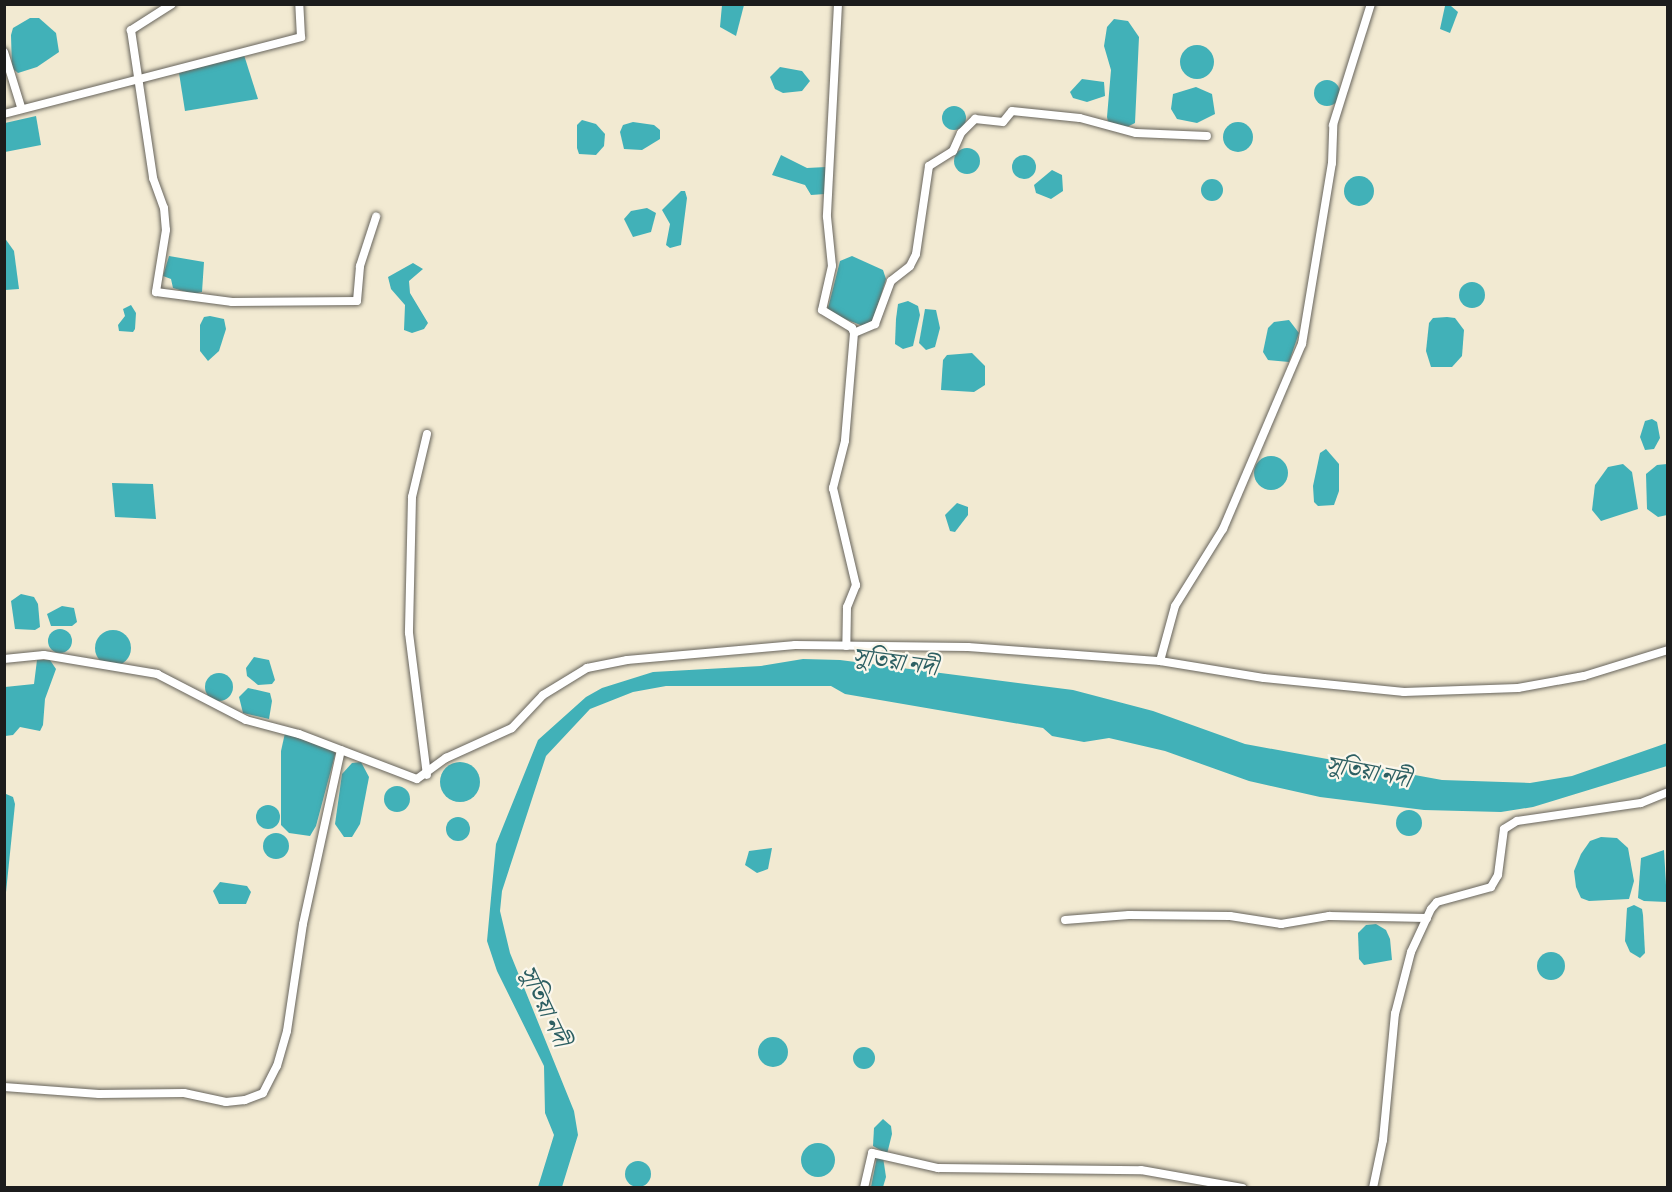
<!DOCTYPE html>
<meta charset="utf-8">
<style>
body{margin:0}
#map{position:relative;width:1672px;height:1192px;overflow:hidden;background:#f2ead2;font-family:Alegreya,"Noto Serif Bengali",serif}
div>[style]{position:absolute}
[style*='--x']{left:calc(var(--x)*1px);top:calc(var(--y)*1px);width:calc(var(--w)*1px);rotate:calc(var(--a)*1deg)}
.water>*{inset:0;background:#41b1b8}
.round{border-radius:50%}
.roads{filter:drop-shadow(0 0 2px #67645c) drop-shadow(0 0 2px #67645c)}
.minor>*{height:8px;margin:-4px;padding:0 4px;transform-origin:4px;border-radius:4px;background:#fff}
span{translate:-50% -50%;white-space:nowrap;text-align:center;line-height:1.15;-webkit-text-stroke:4.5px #fbf7ec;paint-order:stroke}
.water-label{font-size:24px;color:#2d5f62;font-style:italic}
.frame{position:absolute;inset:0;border:6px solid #1c1c1c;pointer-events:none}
</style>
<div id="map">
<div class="water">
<i style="clip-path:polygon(722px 5px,744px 5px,736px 36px,720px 27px)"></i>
<i style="clip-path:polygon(1445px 6px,1451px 6px,1458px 12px,1450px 33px,1440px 29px)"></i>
<i style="clip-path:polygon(30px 18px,39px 18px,56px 33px,59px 52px,37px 67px,18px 73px,12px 68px,11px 35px,13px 28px)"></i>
<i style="clip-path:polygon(1114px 19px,1128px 21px,1139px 37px,1135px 123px,1125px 128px,1108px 122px,1107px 117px,1111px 70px,1104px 46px,1107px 27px)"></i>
<i class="round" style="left:1180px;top:45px;width:34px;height:34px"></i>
<i style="clip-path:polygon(244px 55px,258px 99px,185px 111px,179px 73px)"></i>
<i style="clip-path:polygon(780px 67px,802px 71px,810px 81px,802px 91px,783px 93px,775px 89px,770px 77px)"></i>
<i style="clip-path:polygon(1082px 79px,1104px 82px,1105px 96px,1087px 102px,1073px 98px,1070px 92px)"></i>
<i class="round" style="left:1314px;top:80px;width:26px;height:26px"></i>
<i style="clip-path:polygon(1196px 87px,1212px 94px,1215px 114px,1197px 123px,1177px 119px,1171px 109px,1173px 94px)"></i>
<i class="round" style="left:942px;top:106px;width:24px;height:24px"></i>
<i style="clip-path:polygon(36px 116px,41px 145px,5px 152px,5px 123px)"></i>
<i style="clip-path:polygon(582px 120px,596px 124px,605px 134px,604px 146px,596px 155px,579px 154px,577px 148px,577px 125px)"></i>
<i class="round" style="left:1223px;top:122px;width:30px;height:30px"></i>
<i style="clip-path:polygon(633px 122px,654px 125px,660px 130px,660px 139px,642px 150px,624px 149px,620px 132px,623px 125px)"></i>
<i class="round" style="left:954px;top:148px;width:26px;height:26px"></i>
<i style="clip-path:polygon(781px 155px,807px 168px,826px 167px,825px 194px,811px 195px,805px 185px,772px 175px)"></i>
<i class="round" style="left:1012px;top:155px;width:24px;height:24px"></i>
<i style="clip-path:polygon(1052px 170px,1062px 175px,1063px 191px,1051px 199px,1036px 193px,1034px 185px)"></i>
<i class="round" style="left:1344px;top:176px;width:30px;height:30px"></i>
<i class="round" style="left:1201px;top:179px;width:22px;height:22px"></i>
<i style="clip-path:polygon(681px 191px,685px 191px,687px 198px,681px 245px,670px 248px,666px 245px,670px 224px,662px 210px)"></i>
<i style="clip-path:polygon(647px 208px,656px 213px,651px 232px,633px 237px,624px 219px,631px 211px)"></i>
<i style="clip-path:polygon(4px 237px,14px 251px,19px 289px,5px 290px)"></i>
<i style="clip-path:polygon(169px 256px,204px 262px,202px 292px,193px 294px,173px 288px,171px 279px,163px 276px)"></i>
<i style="clip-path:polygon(852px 256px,883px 270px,886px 279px,873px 321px,863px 326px,827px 312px,840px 261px)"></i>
<i style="clip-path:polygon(413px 263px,423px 269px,409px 281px,410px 293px,428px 323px,424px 329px,412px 333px,404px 330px,405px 305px,391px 289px,388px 277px)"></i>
<i class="round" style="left:1459px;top:282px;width:26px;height:26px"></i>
<i style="clip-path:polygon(908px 301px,918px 306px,920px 315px,913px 346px,903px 349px,895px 344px,896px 319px,898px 304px)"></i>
<i style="clip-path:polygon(131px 305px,136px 313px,135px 329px,133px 332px,119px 331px,118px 325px,125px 316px,123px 309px)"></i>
<i style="clip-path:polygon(925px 309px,936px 310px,940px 328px,935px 347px,926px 350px,919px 343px)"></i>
<i style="clip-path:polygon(210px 316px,224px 319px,226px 329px,219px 351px,208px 361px,200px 351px,200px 325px,204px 317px)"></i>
<i style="clip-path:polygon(1447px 317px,1455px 318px,1464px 330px,1462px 356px,1452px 367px,1431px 367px,1426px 351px,1429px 323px,1433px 318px)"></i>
<i style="clip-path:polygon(1289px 320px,1299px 333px,1289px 362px,1268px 360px,1263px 352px,1268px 328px,1274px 322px)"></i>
<i style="clip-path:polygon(972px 353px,985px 366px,985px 385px,974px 392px,941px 390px,943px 360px,947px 355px)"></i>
<i style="clip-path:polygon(1652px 419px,1657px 422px,1660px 438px,1654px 449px,1645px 450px,1640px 437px,1645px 421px)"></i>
<i style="clip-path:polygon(1326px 449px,1339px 464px,1339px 491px,1334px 505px,1318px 506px,1314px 502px,1313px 486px,1320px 453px)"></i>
<i class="round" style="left:1254px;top:456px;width:34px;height:34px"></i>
<i style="clip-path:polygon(1623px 464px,1632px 472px,1638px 509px,1601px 521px,1592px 510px,1595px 485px,1608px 467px)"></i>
<i style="clip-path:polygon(1667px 464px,1667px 515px,1658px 517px,1647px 509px,1646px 474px,1657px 465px)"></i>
<i style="clip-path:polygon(112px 483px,153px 484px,156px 519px,115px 517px)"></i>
<i style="clip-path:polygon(957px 503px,968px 507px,968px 515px,955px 532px,950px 531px,945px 515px)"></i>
<i style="clip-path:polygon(21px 594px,34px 597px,38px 604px,40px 627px,35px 630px,15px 629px,11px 601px)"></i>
<i style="clip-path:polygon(62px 606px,74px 608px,77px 622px,72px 626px,51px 626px,47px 614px)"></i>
<i class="round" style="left:48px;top:629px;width:24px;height:24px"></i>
<i class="round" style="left:95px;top:630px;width:36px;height:36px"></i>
<i style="clip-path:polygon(254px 657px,269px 660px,275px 680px,272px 684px,258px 685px,247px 676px,246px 668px)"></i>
<i style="clip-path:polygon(803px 659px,840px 660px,1073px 690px,1153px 711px,1245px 744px,1442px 780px,1530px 783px,1572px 776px,1667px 743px,1667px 766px,1533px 807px,1501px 812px,1424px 810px,1320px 797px,1249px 781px,1165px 751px,1109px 738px,1084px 742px,1052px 736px,1043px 728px,845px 694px,831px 686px,666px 686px,633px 692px,590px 709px,546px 756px,502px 891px,500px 911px,510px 953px,574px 1111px,578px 1135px,562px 1187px,538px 1187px,554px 1135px,545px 1113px,544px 1066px,497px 971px,487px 941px,496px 844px,538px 740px,586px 697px,602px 688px,653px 672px,761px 666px)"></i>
<i style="clip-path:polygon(37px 660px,50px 660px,56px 669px,45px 699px,43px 725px,40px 731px,20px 727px,13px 735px,5px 736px,5px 687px,34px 684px)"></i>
<i class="round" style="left:205px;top:673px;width:28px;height:28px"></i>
<i style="clip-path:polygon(248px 688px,270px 693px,272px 701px,269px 719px,243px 713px,239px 697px)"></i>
<i style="clip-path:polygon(285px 733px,336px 751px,316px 826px,310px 836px,289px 833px,281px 825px,281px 751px)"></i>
<i class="round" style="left:440px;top:762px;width:40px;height:40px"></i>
<i style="clip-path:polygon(361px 762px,369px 777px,360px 824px,352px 837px,344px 837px,335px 824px,342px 774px,352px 763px)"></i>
<i class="round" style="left:384px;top:786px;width:26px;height:26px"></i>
<i style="clip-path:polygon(6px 794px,13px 797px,15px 804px,5px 902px)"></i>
<i class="round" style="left:256px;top:805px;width:24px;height:24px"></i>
<i class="round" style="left:1396px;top:810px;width:26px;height:26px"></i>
<i class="round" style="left:446px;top:817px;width:24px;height:24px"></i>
<i class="round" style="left:263px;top:833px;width:26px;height:26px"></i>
<i style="clip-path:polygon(1601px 837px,1617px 838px,1628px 848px,1634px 881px,1629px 899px,1589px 901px,1581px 898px,1576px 887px,1574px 871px,1581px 854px,1590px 841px)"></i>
<i style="clip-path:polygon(772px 848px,768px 869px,757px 873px,745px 865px,749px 851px)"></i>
<i style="clip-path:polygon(1664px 850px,1667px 902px,1644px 901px,1638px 898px,1641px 858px)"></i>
<i style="clip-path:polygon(220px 882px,247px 886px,251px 892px,246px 904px,219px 904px,213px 891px)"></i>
<i style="clip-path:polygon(1634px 905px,1642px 909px,1643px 915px,1645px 953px,1640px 958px,1630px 952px,1625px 941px,1627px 908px)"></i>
<i style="clip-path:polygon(1376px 924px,1386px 930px,1390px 939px,1392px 960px,1364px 965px,1359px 959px,1358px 933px,1366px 925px)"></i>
<i class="round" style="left:1537px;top:952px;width:28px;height:28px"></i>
<i class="round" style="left:758px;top:1037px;width:30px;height:30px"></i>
<i class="round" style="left:853px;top:1047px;width:22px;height:22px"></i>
<i style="clip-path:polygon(883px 1119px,891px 1126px,892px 1134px,887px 1154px,873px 1146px,874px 1128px)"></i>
<i class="round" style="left:801px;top:1143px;width:34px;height:34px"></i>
<i style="clip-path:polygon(877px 1157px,883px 1157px,886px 1177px,883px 1187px,871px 1187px)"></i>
<i class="round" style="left:625px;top:1161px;width:26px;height:26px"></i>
</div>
<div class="roads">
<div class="minor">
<i style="--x:172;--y:4;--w:49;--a:147.6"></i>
<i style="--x:131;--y:30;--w:150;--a:81.5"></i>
<i style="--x:153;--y:178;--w:32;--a:70"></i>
<i style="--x:164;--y:208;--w:22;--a:85"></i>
<i style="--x:166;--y:230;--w:63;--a:99.2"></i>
<i style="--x:156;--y:292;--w:77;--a:7.5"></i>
<i style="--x:232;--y:302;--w:125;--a:-0.5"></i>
<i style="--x:357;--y:301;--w:35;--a:-85"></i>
<i style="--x:360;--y:266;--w:52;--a:-71.9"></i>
<i style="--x:838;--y:4;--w:213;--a:93"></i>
<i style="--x:827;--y:217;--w:49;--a:84.2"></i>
<i style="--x:832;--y:266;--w:45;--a:102.8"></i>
<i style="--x:822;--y:310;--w:35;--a:31"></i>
<i style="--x:852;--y:328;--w:5;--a:68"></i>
<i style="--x:854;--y:333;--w:108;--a:94.8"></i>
<i style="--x:845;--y:441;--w:49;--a:104.3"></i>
<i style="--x:833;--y:488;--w:100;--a:76.7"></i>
<i style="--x:856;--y:585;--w:24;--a:112"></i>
<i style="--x:847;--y:607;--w:39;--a:91"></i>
<i style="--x:4;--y:52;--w:58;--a:72.8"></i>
<i style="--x:4;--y:114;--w:307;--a:-14.5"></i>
<i style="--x:301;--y:37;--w:33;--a:-93"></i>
<i style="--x:854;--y:333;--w:23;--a:-23"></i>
<i style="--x:875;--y:324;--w:46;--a:-69.6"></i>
<i style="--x:891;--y:281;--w:24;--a:-38"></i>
<i style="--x:910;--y:266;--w:13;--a:-63"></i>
<i style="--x:916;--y:254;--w:89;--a:-81.6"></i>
<i style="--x:929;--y:166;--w:28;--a:-32"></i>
<i style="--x:953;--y:151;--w:20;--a:-66"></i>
<i style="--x:961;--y:133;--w:20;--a:-45"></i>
<i style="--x:975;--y:119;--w:28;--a:6"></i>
<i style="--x:1003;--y:122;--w:14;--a:-51"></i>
<i style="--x:1012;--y:111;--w:68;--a:5.9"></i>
<i style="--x:1080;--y:118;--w:58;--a:15"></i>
<i style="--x:1136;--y:133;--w:71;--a:2.4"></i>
<i style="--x:427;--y:434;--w:65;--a:103.4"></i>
<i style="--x:412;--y:497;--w:136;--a:91.3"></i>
<i style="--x:409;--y:633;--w:143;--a:82.8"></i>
<i style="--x:4;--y:659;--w:40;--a:-5.7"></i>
<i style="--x:44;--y:655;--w:115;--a:9.5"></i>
<i style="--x:157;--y:674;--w:100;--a:27.3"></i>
<i style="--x:246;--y:720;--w:55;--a:14.8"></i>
<i style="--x:299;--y:734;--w:126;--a:20.9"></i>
<i style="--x:417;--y:779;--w:36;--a:-36"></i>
<i style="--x:446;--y:758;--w:72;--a:-24.4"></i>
<i style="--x:512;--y:728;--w:45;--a:-46.8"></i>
<i style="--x:543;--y:695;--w:52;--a:-31.5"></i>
<i style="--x:587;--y:668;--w:41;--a:-11.3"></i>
<i style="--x:627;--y:660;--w:169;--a:-5.1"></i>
<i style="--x:795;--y:645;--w:173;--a:0.7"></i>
<i style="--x:968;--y:647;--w:193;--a:4.2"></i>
<i style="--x:1160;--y:661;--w:105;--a:9.3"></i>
<i style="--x:1264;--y:678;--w:141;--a:5.7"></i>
<i style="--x:1404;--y:692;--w:114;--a:-2"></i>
<i style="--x:1518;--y:688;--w:67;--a:-10.3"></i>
<i style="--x:1584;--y:676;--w:88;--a:-17.2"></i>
<i style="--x:1160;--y:661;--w:57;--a:-74.7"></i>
<i style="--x:1175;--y:606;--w:91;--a:-58.1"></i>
<i style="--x:1223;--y:529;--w:201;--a:-66.9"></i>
<i style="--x:1302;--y:344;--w:183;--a:-80.6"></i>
<i style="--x:1332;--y:163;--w:38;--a:-88"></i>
<i style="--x:1333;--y:125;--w:127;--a:-72.6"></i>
<i style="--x:1065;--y:920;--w:64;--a:-4.5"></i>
<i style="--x:1129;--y:915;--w:101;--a:0.6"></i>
<i style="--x:1230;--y:916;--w:52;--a:8.9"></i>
<i style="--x:1281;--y:924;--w:49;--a:-9.5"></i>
<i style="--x:1329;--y:916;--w:98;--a:1.2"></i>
<i style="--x:4;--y:1087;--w:95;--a:4.2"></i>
<i style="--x:99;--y:1094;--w:85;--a:-0.7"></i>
<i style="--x:184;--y:1093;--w:43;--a:12.1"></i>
<i style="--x:226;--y:1102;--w:19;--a:-6"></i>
<i style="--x:245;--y:1100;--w:19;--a:-21"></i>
<i style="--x:263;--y:1093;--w:30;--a:-63"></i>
<i style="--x:277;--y:1066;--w:36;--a:-74"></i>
<i style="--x:287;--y:1031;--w:108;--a:-81.5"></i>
<i style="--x:303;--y:924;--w:178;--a:-77.7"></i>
<i style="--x:864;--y:1188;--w:36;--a:-77"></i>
<i style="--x:872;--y:1153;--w:68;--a:12.8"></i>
<i style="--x:938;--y:1168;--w:203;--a:0.6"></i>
<i style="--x:1141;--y:1170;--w:103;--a:10.1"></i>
<i style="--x:1373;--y:1188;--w:49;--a:-78.2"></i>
<i style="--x:1383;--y:1140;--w:127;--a:-84.6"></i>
<i style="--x:1395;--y:1014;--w:64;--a:-75.5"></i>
<i style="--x:1411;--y:952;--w:47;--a:-65.1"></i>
<i style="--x:1431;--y:909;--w:9;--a:-49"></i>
<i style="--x:1437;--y:902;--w:56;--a:-15.5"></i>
<i style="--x:1491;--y:887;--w:14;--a:-60"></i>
<i style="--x:1498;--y:875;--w:46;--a:-82.6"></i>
<i style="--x:1504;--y:829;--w:15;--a:-32"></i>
<i style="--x:1517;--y:821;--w:125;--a:-8.3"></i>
<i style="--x:1641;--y:803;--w:29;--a:-22"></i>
</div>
</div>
<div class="water-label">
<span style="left:895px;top:662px;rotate:8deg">সুতিয়া নদী</span>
<span style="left:1368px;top:772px;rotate:11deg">সুতিয়া নদী</span>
<span style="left:544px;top:1006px;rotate:65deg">সুতিয়া নদী</span>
</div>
<div class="frame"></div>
</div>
